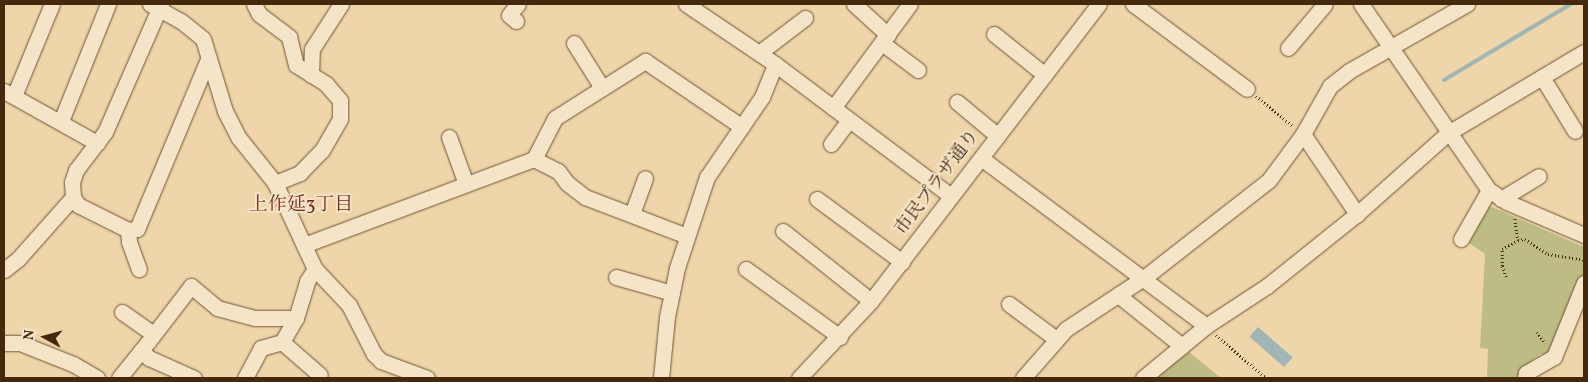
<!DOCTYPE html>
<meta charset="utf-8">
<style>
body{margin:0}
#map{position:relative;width:1588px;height:382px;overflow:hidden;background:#efd6aa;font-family:Vollkorn,"Noto Serif JP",serif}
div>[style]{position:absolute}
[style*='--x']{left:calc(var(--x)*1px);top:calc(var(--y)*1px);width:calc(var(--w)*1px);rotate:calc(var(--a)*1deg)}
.green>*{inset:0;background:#bebc85}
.water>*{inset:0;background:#9fb6b4;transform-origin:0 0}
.stream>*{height:4px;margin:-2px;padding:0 2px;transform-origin:2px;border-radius:2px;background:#9fb6b4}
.path>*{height:2.5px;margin-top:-1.25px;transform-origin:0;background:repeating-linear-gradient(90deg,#45290d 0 1px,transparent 0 3.5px)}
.roads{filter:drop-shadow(0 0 1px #705434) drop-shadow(0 0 1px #705434)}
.minor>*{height:15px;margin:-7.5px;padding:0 7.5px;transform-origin:7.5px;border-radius:7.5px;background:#f5e4c8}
span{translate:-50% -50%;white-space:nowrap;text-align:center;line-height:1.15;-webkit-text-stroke:4px #f5e4c8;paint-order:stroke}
.street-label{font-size:18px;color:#45290d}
.neighbourhood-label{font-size:19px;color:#7a1f14}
.frame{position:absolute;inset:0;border:5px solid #45290d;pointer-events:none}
.north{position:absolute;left:20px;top:312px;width:50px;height:50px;-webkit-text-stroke:4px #f5e4c8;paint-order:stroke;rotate:277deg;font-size:14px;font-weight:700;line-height:20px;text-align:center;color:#45290d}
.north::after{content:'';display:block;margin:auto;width:18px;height:22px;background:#45290d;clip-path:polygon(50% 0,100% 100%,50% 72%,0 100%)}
</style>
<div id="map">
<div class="green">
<i style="clip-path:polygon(1485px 204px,1584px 247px,1584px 274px,1553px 349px,1547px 354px,1540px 354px,1520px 371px,1518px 378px,1487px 378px,1488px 349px,1480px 348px,1485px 254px,1469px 243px)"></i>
<i style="clip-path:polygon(1189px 352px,1221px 378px,1155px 378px,1156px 377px)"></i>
</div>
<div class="water">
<i style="left:1258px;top:327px;width:46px;height:13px;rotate:41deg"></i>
</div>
<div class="stream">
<i style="--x:1444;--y:80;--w:148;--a:-30.9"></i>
</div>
<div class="path">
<i style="--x:1256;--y:96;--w:48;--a:39"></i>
<i style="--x:1515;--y:219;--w:21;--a:82"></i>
<i style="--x:1506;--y:277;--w:12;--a:-110"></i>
<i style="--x:1502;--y:266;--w:17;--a:-90"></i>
<i style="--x:1502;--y:249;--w:18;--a:-29"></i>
<i style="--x:1518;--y:240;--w:7;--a:-8"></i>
<i style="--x:1525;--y:239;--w:27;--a:33"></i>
<i style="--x:1548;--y:254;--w:36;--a:9"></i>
<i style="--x:1537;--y:332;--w:14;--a:54"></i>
<i style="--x:1216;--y:335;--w:66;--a:40.7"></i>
</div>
<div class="roads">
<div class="minor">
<i style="--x:150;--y:4;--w:35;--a:29"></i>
<i style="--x:181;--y:21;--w:28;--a:39"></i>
<i style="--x:203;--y:39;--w:75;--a:73"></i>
<i style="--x:225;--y:111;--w:30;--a:63"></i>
<i style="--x:239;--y:138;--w:58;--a:51.3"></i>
<i style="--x:275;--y:183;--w:95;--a:65.1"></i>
<i style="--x:315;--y:269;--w:50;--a:46.6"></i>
<i style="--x:349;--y:305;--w:55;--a:63"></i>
<i style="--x:374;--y:354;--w:10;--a:45"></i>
<i style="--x:381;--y:361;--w:49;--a:20.3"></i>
<i style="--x:161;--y:4;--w:140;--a:113.6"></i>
<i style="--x:105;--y:132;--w:48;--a:127.3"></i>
<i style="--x:76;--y:170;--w:13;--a:108"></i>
<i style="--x:72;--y:182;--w:15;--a:86"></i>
<i style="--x:73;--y:197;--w:9;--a:58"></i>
<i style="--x:78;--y:205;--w:56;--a:26.6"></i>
<i style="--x:128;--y:230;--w:9;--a:-6"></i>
<i style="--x:137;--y:229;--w:186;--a:-67.3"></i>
<i style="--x:254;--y:4;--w:11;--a:63"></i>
<i style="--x:259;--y:14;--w:38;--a:37"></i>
<i style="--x:289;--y:37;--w:29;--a:76"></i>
<i style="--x:296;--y:65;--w:36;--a:32"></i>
<i style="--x:326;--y:84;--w:21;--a:49"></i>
<i style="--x:340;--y:100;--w:19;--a:90"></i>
<i style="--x:340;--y:119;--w:36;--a:120"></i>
<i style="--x:322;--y:150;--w:32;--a:134"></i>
<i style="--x:300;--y:173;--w:27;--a:158"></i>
<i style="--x:686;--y:4;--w:107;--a:34"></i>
<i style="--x:775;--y:64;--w:220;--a:36.9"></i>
<i style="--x:854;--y:4;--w:46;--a:42.4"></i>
<i style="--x:1133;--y:4;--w:142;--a:36.7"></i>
<i style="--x:1361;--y:4;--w:226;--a:55.5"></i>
<i style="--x:1489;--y:190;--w:22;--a:34"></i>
<i style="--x:1507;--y:202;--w:84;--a:23.2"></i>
<i style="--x:516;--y:21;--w:9;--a:-139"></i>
<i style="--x:509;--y:15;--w:14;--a:-51"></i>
<i style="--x:994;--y:34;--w:65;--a:38.8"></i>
<i style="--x:574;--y:43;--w:51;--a:57.9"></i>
<i style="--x:882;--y:43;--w:45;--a:36.9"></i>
<i style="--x:1288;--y:48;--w:57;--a:-49.9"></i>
<i style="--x:759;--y:53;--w:58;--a:-37.3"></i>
<i style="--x:311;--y:75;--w:26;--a:-88"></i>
<i style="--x:312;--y:49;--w:54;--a:-57.2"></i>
<i style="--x:1542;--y:77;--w:63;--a:58.6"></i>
<i style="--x:4;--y:91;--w:107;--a:29.2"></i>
<i style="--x:14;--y:96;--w:100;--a:-67.6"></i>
<i style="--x:957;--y:102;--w:53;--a:39.7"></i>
<i style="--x:833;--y:108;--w:129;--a:-53.5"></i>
<i style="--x:61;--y:121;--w:126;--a:-68.1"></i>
<i style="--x:1303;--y:134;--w:97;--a:56"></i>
<i style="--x:449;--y:137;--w:50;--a:70.1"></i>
<i style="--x:831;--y:144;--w:30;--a:-53"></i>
<i style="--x:981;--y:158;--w:281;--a:36.7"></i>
<i style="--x:534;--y:159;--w:27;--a:27"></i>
<i style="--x:558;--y:171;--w:15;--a:53"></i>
<i style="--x:567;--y:183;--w:23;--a:38"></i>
<i style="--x:585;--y:197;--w:109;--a:20.9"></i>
<i style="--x:817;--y:199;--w:106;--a:36.5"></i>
<i style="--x:1501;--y:199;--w:44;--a:-31.2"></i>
<i style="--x:632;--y:214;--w:38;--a:-70"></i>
<i style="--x:128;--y:230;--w:12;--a:85"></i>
<i style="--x:129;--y:242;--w:29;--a:70"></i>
<i style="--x:783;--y:231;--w:112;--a:38.5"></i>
<i style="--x:1461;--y:239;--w:56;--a:-60.3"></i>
<i style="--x:304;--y:245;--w:246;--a:-20.5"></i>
<i style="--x:534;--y:159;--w:46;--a:-62.9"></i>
<i style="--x:555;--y:118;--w:107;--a:-32.3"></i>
<i style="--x:645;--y:61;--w:117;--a:34.2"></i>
<i style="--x:746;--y:269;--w:116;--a:35.9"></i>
<i style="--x:4;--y:270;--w:18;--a:-38"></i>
<i style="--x:18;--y:259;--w:83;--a:-48.4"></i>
<i style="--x:616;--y:277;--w:58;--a:15.9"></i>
<i style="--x:1118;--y:295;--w:82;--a:38.6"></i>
<i style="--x:1009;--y:304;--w:57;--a:36.5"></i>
<i style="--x:122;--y:312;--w:38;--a:35"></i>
<i style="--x:282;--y:342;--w:50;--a:41"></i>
<i style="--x:4;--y:343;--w:16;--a:0"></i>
<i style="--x:20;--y:343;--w:57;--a:21.6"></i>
<i style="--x:73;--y:364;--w:28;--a:30"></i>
<i style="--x:119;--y:378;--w:35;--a:-51"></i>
<i style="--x:194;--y:378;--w:49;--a:-156"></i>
<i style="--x:149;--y:358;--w:11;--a:-139"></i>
<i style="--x:141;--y:351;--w:82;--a:-52.4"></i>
<i style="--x:191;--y:286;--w:34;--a:40"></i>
<i style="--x:217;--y:308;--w:39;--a:15"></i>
<i style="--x:255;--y:318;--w:41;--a:0"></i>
<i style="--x:245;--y:378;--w:34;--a:-62"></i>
<i style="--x:261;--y:348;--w:22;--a:-16"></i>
<i style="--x:282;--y:342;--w:28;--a:-60"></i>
<i style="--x:296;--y:318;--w:39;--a:-73"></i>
<i style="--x:307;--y:281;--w:14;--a:-56"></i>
<i style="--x:661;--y:378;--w:61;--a:-84.4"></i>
<i style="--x:667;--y:317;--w:50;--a:-78.5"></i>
<i style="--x:677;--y:268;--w:96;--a:-71.8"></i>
<i style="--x:707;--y:177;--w:97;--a:-55.5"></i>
<i style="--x:762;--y:97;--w:35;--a:-68"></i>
<i style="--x:799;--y:378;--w:105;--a:-46.9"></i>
<i style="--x:871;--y:301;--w:374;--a:-52.5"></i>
<i style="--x:1023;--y:378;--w:65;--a:-48.7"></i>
<i style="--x:1066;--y:329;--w:95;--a:-33.4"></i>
<i style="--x:1145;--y:277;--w:157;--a:-38"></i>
<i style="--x:1269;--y:180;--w:57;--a:-53.5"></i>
<i style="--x:1303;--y:134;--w:55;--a:-60.6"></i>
<i style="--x:1330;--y:86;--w:24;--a:-38"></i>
<i style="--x:1349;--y:71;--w:136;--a:-29.6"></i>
<i style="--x:1143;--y:378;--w:82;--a:-39.5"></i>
<i style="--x:1206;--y:326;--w:73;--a:-33.3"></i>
<i style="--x:1267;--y:286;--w:115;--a:-38.7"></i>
<i style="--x:1357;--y:214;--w:122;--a:-41.7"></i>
<i style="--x:1448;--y:133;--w:158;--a:-30.8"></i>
<i style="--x:1525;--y:378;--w:5;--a:-79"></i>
<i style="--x:1526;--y:373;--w:32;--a:-30"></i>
<i style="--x:1554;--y:357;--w:80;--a:-67.9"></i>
</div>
</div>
<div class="street-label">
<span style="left:938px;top:183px;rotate:-53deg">市民プラザ通り</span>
</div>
<div class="neighbourhood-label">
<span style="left:301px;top:206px">上作延3丁目</span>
</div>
<div class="frame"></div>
<div class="north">N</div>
</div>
